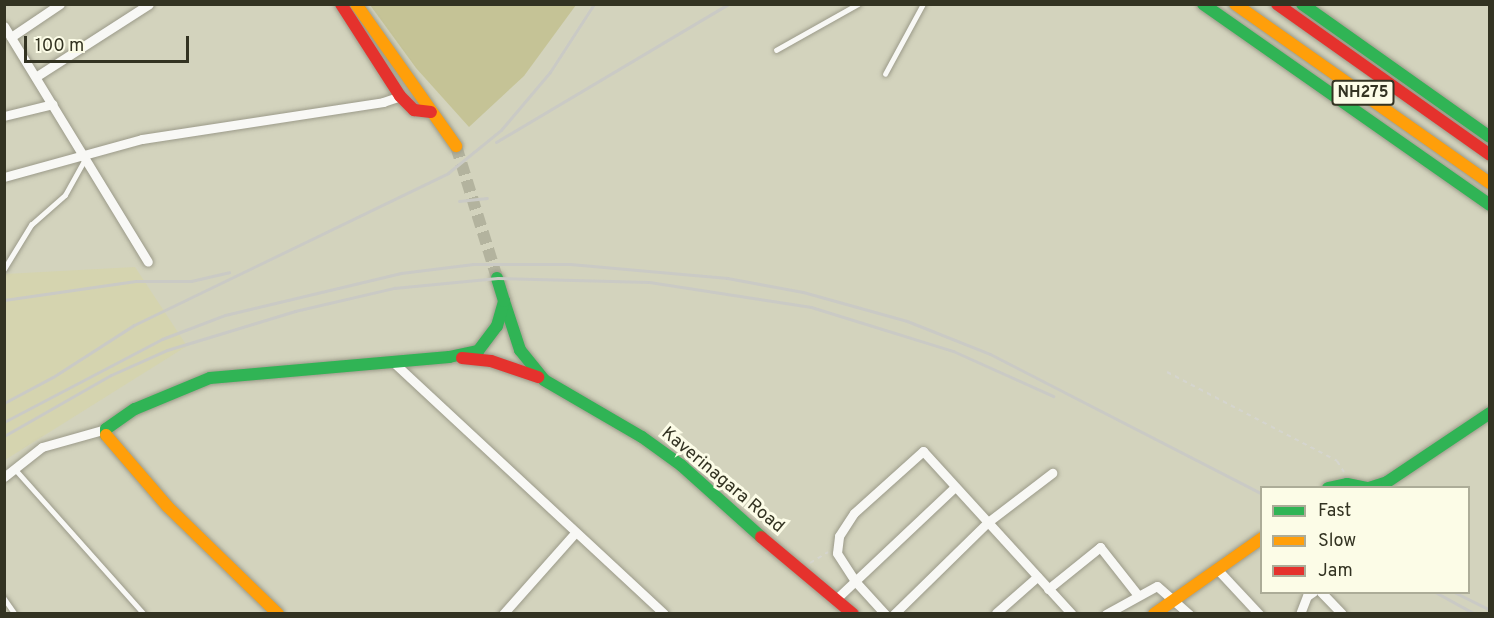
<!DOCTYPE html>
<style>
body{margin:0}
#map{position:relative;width:1494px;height:618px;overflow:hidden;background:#d3d3bd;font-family:Overpass,sans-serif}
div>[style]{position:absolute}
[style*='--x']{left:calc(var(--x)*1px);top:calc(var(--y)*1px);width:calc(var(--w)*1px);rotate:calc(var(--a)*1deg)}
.built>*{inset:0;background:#d5d4af}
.green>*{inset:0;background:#c5c396}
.secondary-tunnel>*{height:12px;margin-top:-6px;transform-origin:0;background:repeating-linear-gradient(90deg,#b3b39e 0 12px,transparent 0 18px)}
.path>*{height:2px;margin-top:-1px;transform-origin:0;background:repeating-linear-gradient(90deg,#d5d5ce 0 4.5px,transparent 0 9px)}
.roads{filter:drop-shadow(0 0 2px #9b9a89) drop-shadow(0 0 2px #9b9a89)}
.lane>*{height:4.5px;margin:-2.25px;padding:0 2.25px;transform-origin:2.25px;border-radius:2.25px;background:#f8f8f5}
.street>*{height:9px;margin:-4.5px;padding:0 4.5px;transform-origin:4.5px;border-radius:4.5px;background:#f8f8f5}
.fast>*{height:12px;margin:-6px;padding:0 6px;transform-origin:6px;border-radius:6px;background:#30b455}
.slow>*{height:12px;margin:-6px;padding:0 6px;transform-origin:6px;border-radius:6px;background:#ff9f0a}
.jam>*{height:12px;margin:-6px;padding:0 6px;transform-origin:6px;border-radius:6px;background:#e5322d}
.rail>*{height:3px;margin:-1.5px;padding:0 1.5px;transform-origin:1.5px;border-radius:1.5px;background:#cacac5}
span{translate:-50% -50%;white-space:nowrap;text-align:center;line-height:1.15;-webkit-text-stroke:6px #fcfce7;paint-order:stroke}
.shield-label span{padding:2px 4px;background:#fcfce7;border:2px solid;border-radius:4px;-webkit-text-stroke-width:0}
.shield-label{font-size:16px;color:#332;font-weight:700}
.street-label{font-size:18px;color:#332}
.frame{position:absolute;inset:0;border:6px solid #332;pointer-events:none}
.legend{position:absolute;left:1260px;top:486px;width:210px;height:108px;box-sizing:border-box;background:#fcfce7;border:2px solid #acac98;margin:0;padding:8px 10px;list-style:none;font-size:18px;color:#332}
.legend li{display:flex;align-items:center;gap:12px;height:30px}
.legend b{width:30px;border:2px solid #acac98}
.scale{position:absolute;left:24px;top:36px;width:165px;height:27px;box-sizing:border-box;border:3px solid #332;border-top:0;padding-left:8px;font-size:18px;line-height:21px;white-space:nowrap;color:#332;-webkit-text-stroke:4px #fcfce7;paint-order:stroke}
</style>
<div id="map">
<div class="built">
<i style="clip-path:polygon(135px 267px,187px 346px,5px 460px,5px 274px)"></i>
</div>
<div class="green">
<i style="clip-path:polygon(370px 5px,576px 5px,524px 76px,469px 127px,416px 68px)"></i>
</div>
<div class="secondary-tunnel">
<i style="--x:456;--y:146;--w:138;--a:72.7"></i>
</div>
<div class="path">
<i style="--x:1167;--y:372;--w:192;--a:27.6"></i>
<i style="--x:1337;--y:461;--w:13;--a:58"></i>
<i style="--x:810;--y:563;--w:21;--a:-31"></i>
</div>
<div class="roads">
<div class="lane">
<i style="--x:776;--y:50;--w:94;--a:-29.3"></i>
<i style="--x:885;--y:74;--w:80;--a:-61.5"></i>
<i style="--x:4;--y:269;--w:52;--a:-58.5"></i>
<i style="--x:31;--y:225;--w:45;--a:-41.4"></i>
<i style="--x:65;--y:195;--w:41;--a:-60.9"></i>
<i style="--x:15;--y:469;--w:194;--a:48.3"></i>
<i style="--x:4;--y:598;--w:19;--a:55"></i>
</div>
<div class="street">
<i style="--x:4;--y:26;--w:276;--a:58.6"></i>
<i style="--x:11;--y:37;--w:59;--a:-34"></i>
<i style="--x:37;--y:76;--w:133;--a:-32.7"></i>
<i style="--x:4;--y:116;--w:50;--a:-13.8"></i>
<i style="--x:4;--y:177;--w:143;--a:-15.4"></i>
<i style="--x:142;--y:139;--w:244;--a:-8.7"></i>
<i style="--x:383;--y:102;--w:18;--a:-19"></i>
<i style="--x:392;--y:361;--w:371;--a:42.9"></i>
<i style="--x:4;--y:477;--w:48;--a:-38.3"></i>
<i style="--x:42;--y:447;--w:66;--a:-15.7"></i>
<i style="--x:1217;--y:569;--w:62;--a:47"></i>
<i style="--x:1048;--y:589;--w:67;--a:-38.9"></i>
<i style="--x:1100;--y:547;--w:60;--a:51.8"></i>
<i style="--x:1321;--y:592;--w:30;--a:46"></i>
<i style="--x:835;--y:600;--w:165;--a:-43.3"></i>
<i style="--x:996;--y:613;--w:55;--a:-41.3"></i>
<i style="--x:503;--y:614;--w:108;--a:-48.4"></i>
<i style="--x:885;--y:614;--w:45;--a:-132.3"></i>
<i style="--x:855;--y:581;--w:33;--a:-123"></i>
<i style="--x:837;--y:553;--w:17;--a:-83"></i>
<i style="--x:839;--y:536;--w:27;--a:-57"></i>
<i style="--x:854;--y:513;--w:93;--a:-41.9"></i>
<i style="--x:923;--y:451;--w:221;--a:47.6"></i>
<i style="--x:894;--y:614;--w:132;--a:-44.4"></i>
<i style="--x:988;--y:522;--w:81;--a:-37.4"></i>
<i style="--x:1106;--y:614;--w:58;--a:-28.8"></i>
<i style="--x:1157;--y:586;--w:43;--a:41.2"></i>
<i style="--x:1300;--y:614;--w:19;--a:-69"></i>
<i style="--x:1307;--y:596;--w:7;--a:-34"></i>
</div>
<div class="fast">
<i style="--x:1203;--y:4;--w:350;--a:35"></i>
<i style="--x:1302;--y:4;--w:230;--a:35.3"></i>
<i style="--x:504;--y:301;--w:52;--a:71.9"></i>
<i style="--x:520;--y:350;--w:38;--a:51"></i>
<i style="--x:544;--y:380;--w:113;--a:30.2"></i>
<i style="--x:642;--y:437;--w:49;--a:35.9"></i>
<i style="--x:682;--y:466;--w:106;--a:41.9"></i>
<i style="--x:106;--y:435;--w:6;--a:-90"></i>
<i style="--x:106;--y:429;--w:35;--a:-35"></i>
<i style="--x:135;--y:409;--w:81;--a:-22.5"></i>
<i style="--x:210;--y:378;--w:240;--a:-5"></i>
<i style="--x:449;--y:357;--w:30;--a:-12"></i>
<i style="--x:478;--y:351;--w:31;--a:-53"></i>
<i style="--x:497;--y:326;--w:26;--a:-74"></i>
<i style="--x:504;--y:301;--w:24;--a:-107"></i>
<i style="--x:1328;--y:488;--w:19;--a:-12"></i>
<i style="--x:1347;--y:484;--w:20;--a:11"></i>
<i style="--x:1369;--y:488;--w:19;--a:-18"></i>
<i style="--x:1387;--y:482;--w:124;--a:-33.8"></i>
</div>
<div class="slow">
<i style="--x:356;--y:4;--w:174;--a:54.8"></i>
<i style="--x:1235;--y:4;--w:312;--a:35.1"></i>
<i style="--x:106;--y:435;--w:94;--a:49.3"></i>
<i style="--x:167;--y:506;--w:155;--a:44.2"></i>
<i style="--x:1154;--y:614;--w:132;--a:-35.1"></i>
</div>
<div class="jam">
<i style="--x:341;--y:4;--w:109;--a:57.3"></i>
<i style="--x:400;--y:96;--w:20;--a:45"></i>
<i style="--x:414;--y:110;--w:17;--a:7"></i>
<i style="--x:1277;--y:4;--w:261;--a:35.3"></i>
<i style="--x:462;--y:358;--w:29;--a:6"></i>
<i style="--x:491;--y:361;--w:50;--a:18.8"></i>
<i style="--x:761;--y:537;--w:120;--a:39.9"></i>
</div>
</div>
<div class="rail">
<i style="--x:496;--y:142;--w:270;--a:-30.7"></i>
<i style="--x:459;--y:201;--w:28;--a:-6"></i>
<i style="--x:4;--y:300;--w:133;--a:-8.2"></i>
<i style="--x:136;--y:281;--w:55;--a:0"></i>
<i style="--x:191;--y:281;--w:39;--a:-13"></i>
<i style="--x:4;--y:403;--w:55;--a:-28"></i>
<i style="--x:53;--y:377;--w:96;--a:-32.7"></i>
<i style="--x:134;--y:325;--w:349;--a:-25.8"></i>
<i style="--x:448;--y:173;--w:68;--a:-39.1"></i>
<i style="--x:501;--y:130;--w:76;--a:-49.8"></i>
<i style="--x:550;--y:72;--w:81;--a:-57.1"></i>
<i style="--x:4;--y:422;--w:178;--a:-27.7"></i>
<i style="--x:162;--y:339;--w:67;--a:-20.9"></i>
<i style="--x:225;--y:315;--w:181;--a:-13.4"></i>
<i style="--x:401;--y:273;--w:73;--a:-7.1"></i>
<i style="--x:473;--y:264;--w:97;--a:0"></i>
<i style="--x:570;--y:264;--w:158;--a:5.1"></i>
<i style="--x:727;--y:278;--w:77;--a:10.4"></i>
<i style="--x:803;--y:292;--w:108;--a:15.6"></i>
<i style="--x:907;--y:321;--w:89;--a:21.7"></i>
<i style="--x:990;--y:354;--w:306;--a:27.2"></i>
<i style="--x:4;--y:436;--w:123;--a:-29.7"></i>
<i style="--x:111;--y:375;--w:61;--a:-24.1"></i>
<i style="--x:167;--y:350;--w:134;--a:-16.9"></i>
<i style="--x:295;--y:311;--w:102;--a:-13.1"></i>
<i style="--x:394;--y:288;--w:104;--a:-5.5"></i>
<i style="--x:498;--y:278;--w:151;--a:1.5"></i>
<i style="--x:649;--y:282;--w:164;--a:8.8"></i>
<i style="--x:811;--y:307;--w:149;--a:17.2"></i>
<i style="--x:953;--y:351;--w:110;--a:24.2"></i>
<i style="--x:1435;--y:592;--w:46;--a:28.8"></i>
<i style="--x:1454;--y:592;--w:40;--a:26.6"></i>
</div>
<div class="shield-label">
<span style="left:1363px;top:93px">NH275</span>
</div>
<div class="street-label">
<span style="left:722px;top:481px;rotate:40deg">Kaverinagara Road</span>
</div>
<div class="frame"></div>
<ul class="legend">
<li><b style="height:8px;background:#30b455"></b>Fast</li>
<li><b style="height:8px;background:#ff9f0a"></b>Slow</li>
<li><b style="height:8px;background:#e5322d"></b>Jam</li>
</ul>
<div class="scale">100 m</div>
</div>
